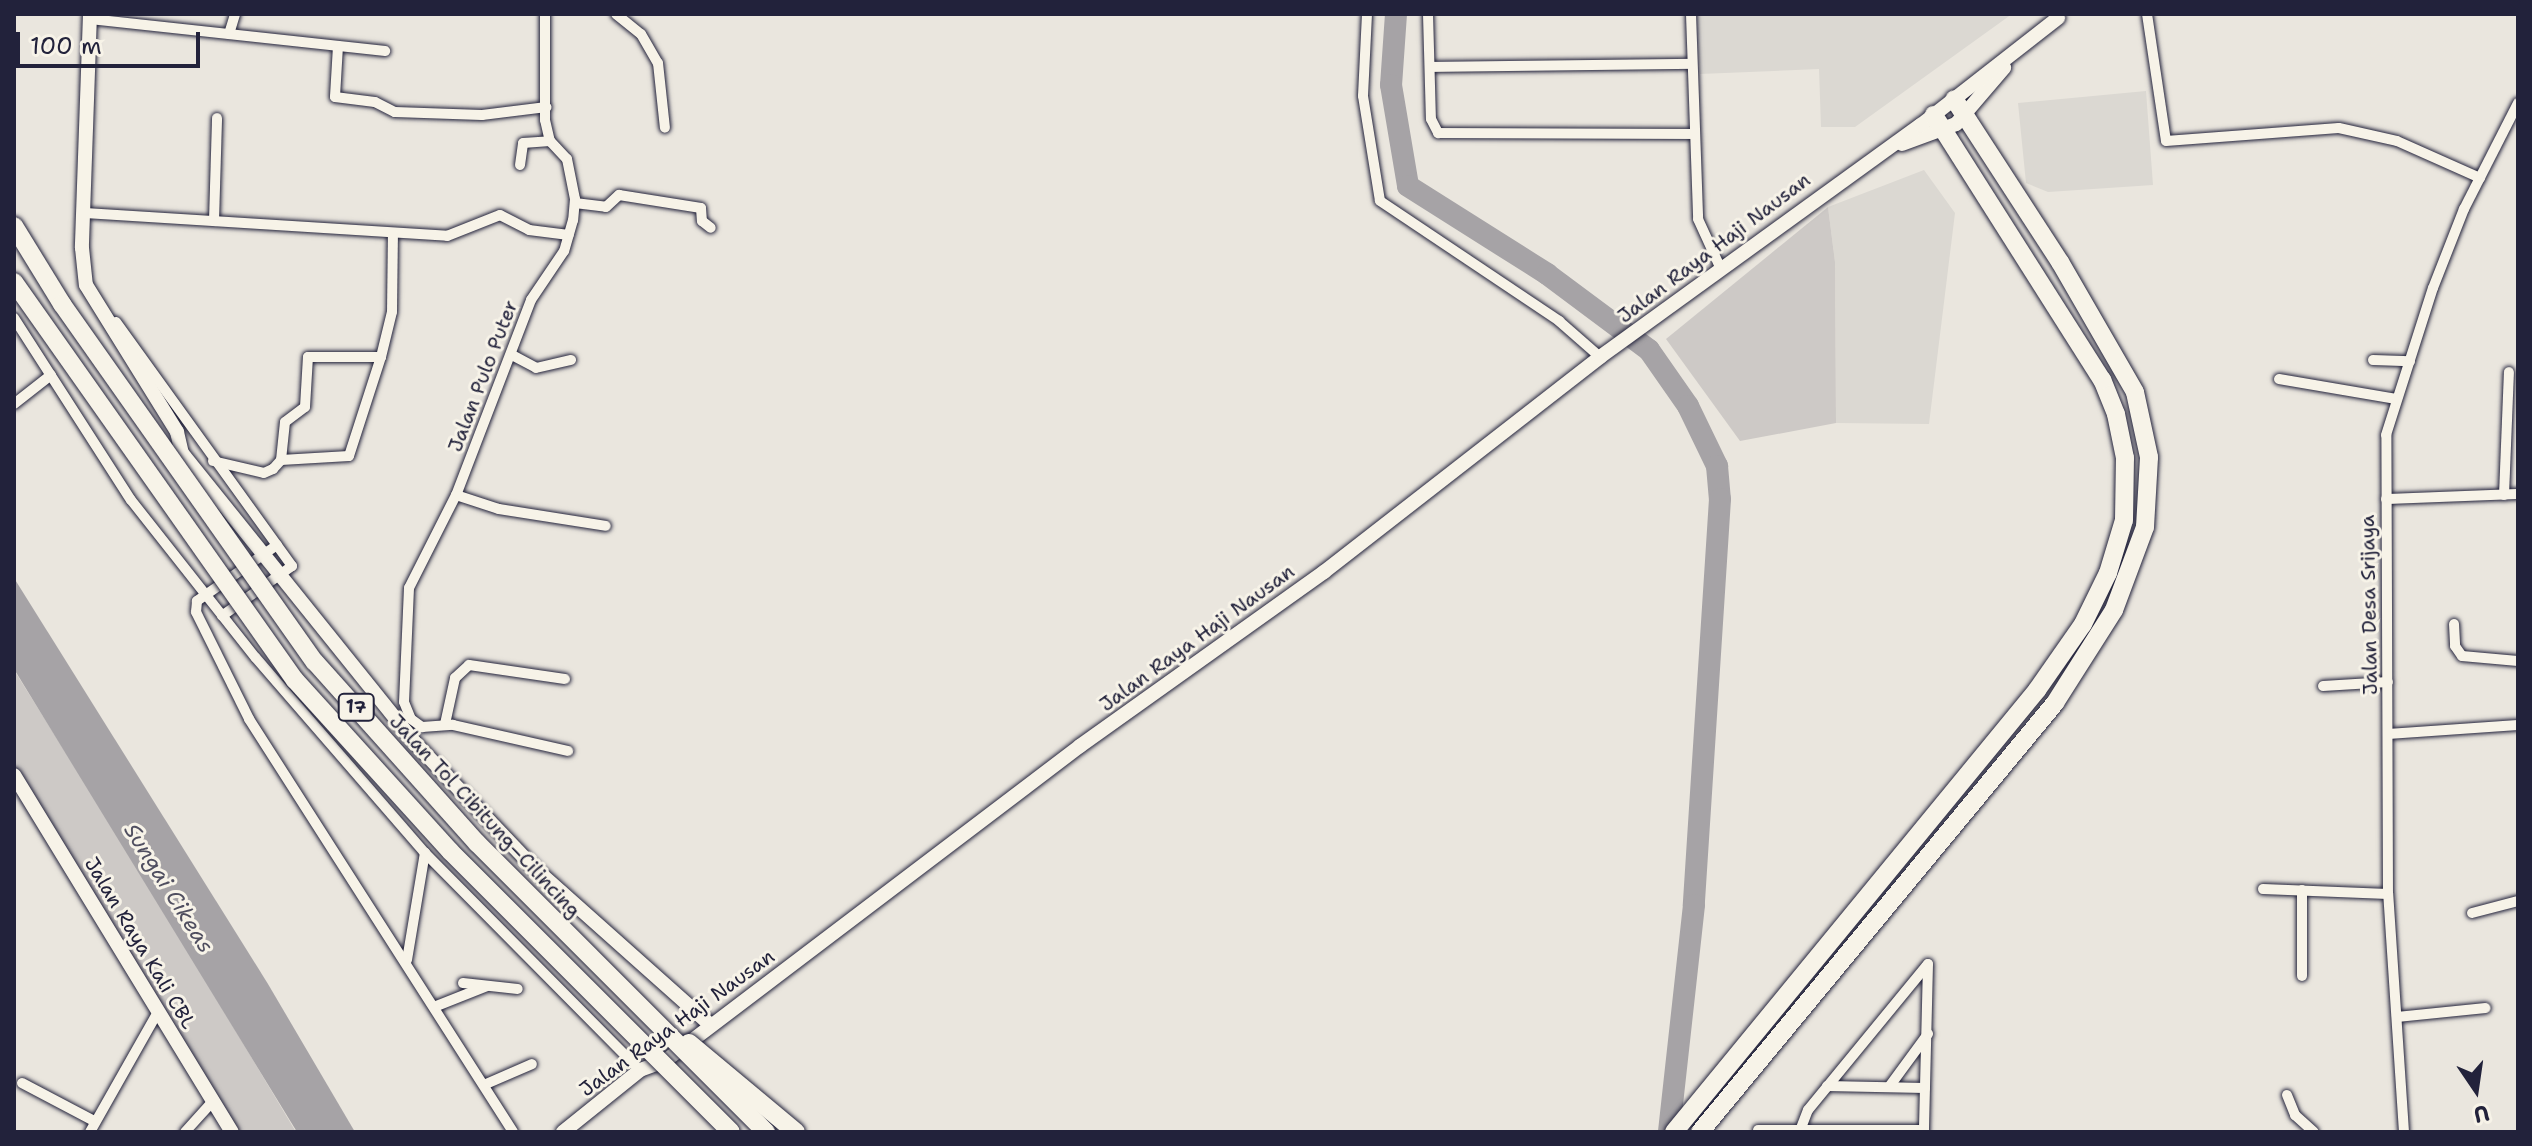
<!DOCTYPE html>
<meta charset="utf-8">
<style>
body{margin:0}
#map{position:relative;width:2532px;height:1146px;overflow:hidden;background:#eae6de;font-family:"Shantell Sans",sans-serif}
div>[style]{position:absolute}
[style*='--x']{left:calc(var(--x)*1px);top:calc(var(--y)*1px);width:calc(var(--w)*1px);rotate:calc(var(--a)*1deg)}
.built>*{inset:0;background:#dbd8d2}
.green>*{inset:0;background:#cdc9c6}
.water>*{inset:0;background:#a6a3a6}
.river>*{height:22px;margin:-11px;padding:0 11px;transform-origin:11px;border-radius:11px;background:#a6a3a6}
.roads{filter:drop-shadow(0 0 2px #22223b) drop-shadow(0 0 2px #22223b)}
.minor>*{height:10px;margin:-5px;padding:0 5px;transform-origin:5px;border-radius:5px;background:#f7f3e8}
.secondary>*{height:14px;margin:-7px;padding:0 7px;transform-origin:7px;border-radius:7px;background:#f7f3e8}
.motorway>*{height:18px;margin:-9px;padding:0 9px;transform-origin:9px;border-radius:9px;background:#f7f3e8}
.bridges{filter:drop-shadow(0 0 2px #22223b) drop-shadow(0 0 2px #22223b)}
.motorway-bridge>*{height:18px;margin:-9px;padding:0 9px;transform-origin:9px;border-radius:9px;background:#f7f3e8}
span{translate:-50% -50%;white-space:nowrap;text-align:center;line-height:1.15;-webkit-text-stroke:6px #f7f3e8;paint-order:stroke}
.shield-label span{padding:2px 6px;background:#f7f3e8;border:2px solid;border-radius:6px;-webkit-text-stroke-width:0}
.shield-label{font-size:18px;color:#22223b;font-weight:700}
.street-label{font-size:20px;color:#22223b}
.water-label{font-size:22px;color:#504f60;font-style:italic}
.frame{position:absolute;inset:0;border:16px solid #22223b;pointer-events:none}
.north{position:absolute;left:2436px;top:1050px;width:80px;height:80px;-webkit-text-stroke:6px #f7f3e8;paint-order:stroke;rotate:167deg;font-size:22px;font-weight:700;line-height:32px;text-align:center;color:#22223b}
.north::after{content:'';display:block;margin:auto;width:28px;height:36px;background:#22223b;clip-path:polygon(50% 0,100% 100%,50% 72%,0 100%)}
.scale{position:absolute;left:16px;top:32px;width:184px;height:36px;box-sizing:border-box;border:4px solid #22223b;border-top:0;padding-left:10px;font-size:24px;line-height:28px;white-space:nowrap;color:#22223b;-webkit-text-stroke:6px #f7f3e8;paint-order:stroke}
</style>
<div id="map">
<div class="built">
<i style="clip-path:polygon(1697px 14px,2012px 14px,1855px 127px,1821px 127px,1819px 69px,1700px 74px)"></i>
<i style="clip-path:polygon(2146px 91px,2153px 185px,2048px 192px,2026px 183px,2018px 103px)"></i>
<i style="clip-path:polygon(1924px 170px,1955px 213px,1929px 424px,1836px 423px,1835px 262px,1828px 207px)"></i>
</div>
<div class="green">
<i style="clip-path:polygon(1828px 207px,1835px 262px,1836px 423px,1740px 441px,1666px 339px)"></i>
<i style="clip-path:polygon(14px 670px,143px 876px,296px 1132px,232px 1132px,14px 775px)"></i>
</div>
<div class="water">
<i style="clip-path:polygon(14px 578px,268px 984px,355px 1132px,297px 1132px,14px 669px)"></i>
</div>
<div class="river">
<i style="--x:1396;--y:14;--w:71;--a:94"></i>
<i style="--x:1391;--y:85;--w:102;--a:80.4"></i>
<i style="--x:1408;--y:186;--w:165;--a:32.3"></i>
<i style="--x:1547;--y:274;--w:127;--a:36.7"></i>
<i style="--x:1649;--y:350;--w:68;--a:55.1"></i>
<i style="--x:1688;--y:406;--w:67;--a:64.2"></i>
<i style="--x:1717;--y:466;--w:33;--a:85"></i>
<i style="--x:1720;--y:499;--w:407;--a:93.7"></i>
<i style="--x:1694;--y:905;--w:228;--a:96.3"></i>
</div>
<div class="roads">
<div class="minor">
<i style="--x:545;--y:14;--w:106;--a:90"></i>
<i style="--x:545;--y:120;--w:22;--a:77"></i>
<i style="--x:550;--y:141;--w:25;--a:47"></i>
<i style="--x:567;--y:159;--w:41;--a:78.7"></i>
<i style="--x:575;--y:199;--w:21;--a:95"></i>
<i style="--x:573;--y:220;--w:32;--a:106"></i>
<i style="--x:564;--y:251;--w:59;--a:124"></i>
<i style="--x:531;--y:300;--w:209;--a:111"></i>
<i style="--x:456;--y:495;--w:104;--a:116.8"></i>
<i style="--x:409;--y:588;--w:114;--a:92.5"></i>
<i style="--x:404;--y:702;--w:18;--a:68"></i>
<i style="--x:411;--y:719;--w:14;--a:36"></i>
<i style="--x:422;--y:727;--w:31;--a:-4"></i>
<i style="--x:453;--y:725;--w:118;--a:12.7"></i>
<i style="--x:616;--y:14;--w:32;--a:39"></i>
<i style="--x:641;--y:34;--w:34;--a:60"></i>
<i style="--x:658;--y:63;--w:65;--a:83.9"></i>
<i style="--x:1367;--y:14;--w:82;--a:92.8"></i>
<i style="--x:1363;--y:96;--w:106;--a:80.8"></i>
<i style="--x:1380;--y:201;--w:216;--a:33.8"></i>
<i style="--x:1559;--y:321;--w:55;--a:41.3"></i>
<i style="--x:1428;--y:14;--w:105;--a:88.4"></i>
<i style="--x:1431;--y:119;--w:16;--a:63"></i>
<i style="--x:1438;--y:133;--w:255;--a:0.2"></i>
<i style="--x:1691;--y:14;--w:205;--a:88"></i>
<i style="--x:1698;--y:219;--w:53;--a:65.4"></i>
<i style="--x:2147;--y:14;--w:128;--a:81.5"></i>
<i style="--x:2166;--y:141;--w:173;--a:-4.3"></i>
<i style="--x:2339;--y:128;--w:59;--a:12.6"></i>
<i style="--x:2397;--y:141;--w:91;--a:24"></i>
<i style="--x:90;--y:19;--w:297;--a:6.2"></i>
<i style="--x:229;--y:34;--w:21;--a:-73"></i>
<i style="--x:338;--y:46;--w:51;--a:93.4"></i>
<i style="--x:335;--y:97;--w:40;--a:7.1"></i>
<i style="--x:375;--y:102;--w:22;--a:27"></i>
<i style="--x:395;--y:112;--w:87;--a:2"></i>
<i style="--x:482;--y:115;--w:65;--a:-7"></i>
<i style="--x:1430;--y:67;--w:262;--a:-0.7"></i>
<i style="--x:520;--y:165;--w:22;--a:-82"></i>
<i style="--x:523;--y:143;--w:27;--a:-4"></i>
<i style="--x:575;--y:203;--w:31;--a:7"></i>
<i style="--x:606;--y:207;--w:18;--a:-43"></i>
<i style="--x:619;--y:195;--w:83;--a:9"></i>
<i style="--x:701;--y:208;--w:13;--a:86"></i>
<i style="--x:702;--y:221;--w:11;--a:38"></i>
<i style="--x:85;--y:213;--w:363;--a:3.6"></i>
<i style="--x:447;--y:236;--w:57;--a:-21.6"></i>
<i style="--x:500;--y:215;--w:33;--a:27"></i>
<i style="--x:529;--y:230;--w:40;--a:7.1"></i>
<i style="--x:214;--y:221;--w:103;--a:-88.3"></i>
<i style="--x:14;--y:318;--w:216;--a:57.3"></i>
<i style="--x:131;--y:500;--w:201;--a:51.7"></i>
<i style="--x:256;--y:658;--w:258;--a:49.1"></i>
<i style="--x:425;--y:853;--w:305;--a:45.3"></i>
<i style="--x:116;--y:322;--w:301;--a:54.2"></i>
<i style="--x:292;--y:566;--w:86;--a:144.5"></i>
<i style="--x:512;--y:355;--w:27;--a:28"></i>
<i style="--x:536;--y:368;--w:36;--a:-13"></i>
<i style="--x:2373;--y:360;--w:37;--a:2"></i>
<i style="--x:2279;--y:379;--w:119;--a:9.7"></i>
<i style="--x:14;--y:404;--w:47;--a:-38.1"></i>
<i style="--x:281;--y:460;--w:68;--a:-3.4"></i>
<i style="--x:349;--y:456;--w:104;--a:-72.1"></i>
<i style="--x:213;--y:461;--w:52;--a:13.2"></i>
<i style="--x:264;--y:473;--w:10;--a:-24"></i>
<i style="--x:273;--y:469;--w:12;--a:-48"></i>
<i style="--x:281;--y:460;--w:38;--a:-84"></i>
<i style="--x:285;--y:422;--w:25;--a:-37"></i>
<i style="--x:305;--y:407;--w:50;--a:-86.6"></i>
<i style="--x:308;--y:357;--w:73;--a:0"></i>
<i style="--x:381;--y:357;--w:46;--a:-76.3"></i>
<i style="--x:392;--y:312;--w:78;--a:-89.3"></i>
<i style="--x:456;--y:495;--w:45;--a:18"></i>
<i style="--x:499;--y:509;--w:108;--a:9"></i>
<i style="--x:2504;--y:495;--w:123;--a:-87.7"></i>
<i style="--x:2386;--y:499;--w:132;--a:-2.2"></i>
<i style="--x:277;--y:545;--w:98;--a:145"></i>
<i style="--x:197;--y:601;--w:11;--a:95"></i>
<i style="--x:196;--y:612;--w:119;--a:63.6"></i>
<i style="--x:249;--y:719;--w:490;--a:57.4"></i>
<i style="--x:2454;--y:624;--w:22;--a:87"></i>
<i style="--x:2455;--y:646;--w:12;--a:55"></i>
<i style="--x:2462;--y:656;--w:56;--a:5.1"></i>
<i style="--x:2323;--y:686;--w:65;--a:-3.5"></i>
<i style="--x:445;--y:724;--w:47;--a:-77.7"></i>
<i style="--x:455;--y:678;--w:19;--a:-43"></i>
<i style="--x:469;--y:665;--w:97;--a:8.3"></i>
<i style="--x:2388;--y:734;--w:130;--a:-4"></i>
<i style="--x:2263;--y:889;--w:125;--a:2.3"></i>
<i style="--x:2472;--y:913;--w:48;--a:-14.6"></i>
<i style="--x:407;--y:960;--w:109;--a:-80.5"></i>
<i style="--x:2302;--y:976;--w:86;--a:-90"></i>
<i style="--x:463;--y:983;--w:55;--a:6.2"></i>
<i style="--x:434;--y:1007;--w:57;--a:-21.6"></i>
<i style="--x:2397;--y:1017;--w:89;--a:-5.8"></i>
<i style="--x:22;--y:1083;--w:81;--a:27.8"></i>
<i style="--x:486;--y:1084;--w:50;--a:-23.5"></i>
<i style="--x:1827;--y:1086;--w:98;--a:1.2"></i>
<i style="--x:1889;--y:1087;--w:66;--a:-53.7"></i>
<i style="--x:2287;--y:1095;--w:22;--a:68"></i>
<i style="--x:2295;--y:1115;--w:25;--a:42"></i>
<i style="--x:1801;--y:1128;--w:19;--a:-69"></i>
<i style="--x:1808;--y:1110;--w:189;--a:-50.6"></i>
<i style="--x:1928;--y:964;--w:168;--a:91.4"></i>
<i style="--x:1758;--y:1130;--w:166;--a:0"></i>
<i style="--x:90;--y:1132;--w:138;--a:-60.5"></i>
<i style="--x:185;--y:1132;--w:42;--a:-47.9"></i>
<i style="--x:2404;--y:1132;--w:239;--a:-93.8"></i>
<i style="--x:2388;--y:894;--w:459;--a:-90.2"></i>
<i style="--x:2386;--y:435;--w:154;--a:-72.3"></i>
<i style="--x:2433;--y:288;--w:85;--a:-68.6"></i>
<i style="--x:2464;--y:209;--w:119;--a:-63"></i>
</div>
<div class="secondary">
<i style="--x:90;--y:14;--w:234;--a:92"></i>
<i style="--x:82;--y:248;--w:37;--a:84"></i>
<i style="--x:86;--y:285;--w:173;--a:58.2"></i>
<i style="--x:177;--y:432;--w:22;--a:77"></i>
<i style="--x:182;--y:453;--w:372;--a:51.2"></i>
<i style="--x:415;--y:743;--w:170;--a:46.4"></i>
<i style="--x:532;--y:866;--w:236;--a:41.7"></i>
<i style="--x:1902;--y:144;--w:58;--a:-20.3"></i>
<i style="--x:1956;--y:124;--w:74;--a:-49.4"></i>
<i style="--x:14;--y:775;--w:418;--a:58.6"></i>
<i style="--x:563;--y:1132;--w:99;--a:-38.8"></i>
<i style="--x:640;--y:1070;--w:27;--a:-20"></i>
<i style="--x:665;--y:1061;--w:521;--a:-37.2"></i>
<i style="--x:1080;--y:746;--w:300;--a:-35.5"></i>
<i style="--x:1324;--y:572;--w:350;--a:-37.9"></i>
<i style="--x:1600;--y:357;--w:396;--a:-35.9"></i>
<i style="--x:1921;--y:125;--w:174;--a:-38"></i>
</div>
<div class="motorway">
<i style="--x:1674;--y:1132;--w:572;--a:-50.6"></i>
<i style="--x:2037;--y:690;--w:80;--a:-55.1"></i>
<i style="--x:2083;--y:624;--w:57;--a:-63.9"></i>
<i style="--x:2108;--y:573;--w:55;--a:-73.2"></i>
<i style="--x:2124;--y:520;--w:62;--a:-89.1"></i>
<i style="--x:2125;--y:458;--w:45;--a:-101.6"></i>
<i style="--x:2116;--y:414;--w:37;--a:-112"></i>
<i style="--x:2102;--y:380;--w:314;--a:-122.4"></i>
<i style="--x:1700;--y:1132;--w:557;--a:-50.39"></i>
<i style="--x:2055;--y:703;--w:110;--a:-57.6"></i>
<i style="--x:2114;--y:610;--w:89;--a:-69.5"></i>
<i style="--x:2145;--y:527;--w:70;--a:-86.7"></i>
<i style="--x:2149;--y:457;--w:66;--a:-102.2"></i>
<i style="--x:2135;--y:392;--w:150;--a:-120"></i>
<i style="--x:2060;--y:262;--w:194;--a:-123"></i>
</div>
</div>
<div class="bridges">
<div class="motorway-bridge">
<i style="--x:14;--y:226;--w:92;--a:58.4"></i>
<i style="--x:62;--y:304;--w:438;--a:54.8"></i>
<i style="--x:315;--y:662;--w:243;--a:48.2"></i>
<i style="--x:477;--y:843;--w:409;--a:45"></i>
<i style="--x:14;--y:282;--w:487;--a:54.8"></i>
<i style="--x:295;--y:680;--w:231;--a:47.8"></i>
<i style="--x:450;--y:851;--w:397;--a:45"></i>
<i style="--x:689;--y:1043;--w:139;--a:39.8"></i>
</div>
</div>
<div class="shield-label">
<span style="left:356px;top:707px">17</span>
</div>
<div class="street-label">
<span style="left:1714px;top:248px;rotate:-37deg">Jalan Raya Haji Nausan</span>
<span style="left:483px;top:376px;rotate:-69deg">Jalan Pulo Puter</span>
<span style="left:2369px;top:605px;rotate:-91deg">Jalan Desa Srijaya</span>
<span style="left:1197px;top:638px;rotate:-36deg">Jalan Raya Haji Nausan</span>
<span style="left:485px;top:816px;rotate:47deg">Jalan Tol Cibitung–Cilincing</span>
<span style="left:140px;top:943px;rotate:59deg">Jalan Raya Kali CBL</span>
<span style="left:677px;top:1023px;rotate:-36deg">Jalan Raya Haji Nausan</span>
</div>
<div class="water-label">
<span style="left:169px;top:888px;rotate:58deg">Sungai Cikeas</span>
</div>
<div class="frame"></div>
<div class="north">U</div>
<div class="scale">100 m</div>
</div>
